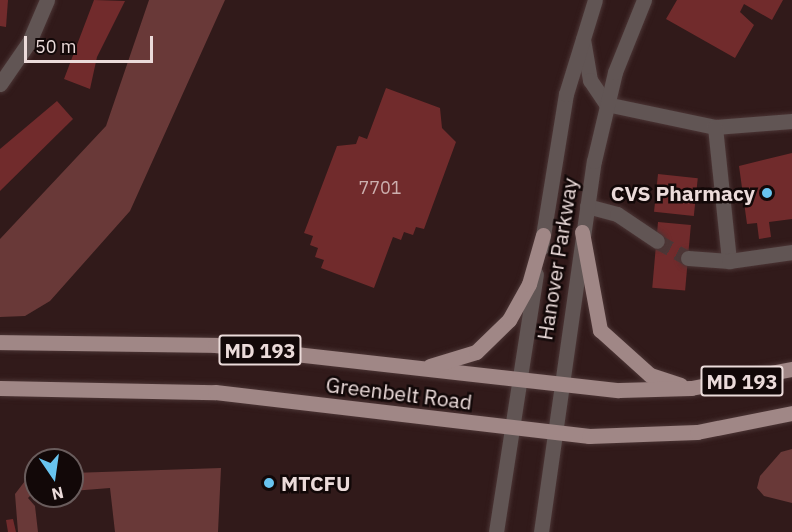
<!DOCTYPE html>
<style>
body{margin:0}
#map{position:relative;width:792px;height:532px;overflow:hidden;background:#311a1a;font-family:"IBM Plex Sans",sans-serif}
div>[style]{position:absolute}
[style*='--x']{left:calc(var(--x)*1px);top:calc(var(--y)*1px);width:calc(var(--w)*1px);rotate:calc(var(--a)*1deg)}
.green>*{inset:0;background:#693938}
.building>*{inset:0;background:#712b2c;transform-origin:0 0}
.minor-tunnel>*{height:15px;margin-top:-7.5px;transform-origin:0;background:repeating-linear-gradient(90deg,#4d3737 0 15px,transparent 0 23px)}
.roads{filter:drop-shadow(0 0 2px #4b3535) drop-shadow(0 0 2px #4b3535)}
.minor>*{height:15px;margin:-7.5px;padding:0 7.5px;transform-origin:7.5px;border-radius:7.5px;background:#615554}
.major>*{height:15px;margin:-7.5px;padding:0 7.5px;transform-origin:7.5px;border-radius:7.5px;background:#a08786}
.dots>*{width:16px;height:16px;translate:-50% -50%;box-sizing:border-box;border:3px solid #120808;border-radius:50%}
span{translate:-50% -50%;white-space:nowrap;text-align:center;line-height:1.15;-webkit-text-stroke:5px #120808;paint-order:stroke}
.number-label{font-size:18px;color:#ccafae}
.number-label span{-webkit-text-stroke-width:0}
.shield-label span{padding:2px 4px;background:#120808;border:2px solid;border-radius:4px;-webkit-text-stroke-width:0}
.shield-label{font-size:20px;color:#ebdbda;font-weight:700}
.poi-label{font-size:21px;color:#ebdbda;font-weight:700}
.right{translate:-100% -50%;text-align:right}
.left{translate:0 -50%;text-align:left}
.street-label{font-size:21px;color:#ebdbda}
.north{position:absolute;left:24px;top:448px;width:60px;height:60px;box-sizing:border-box;background:#120808;border:2px solid #695c5c;border-radius:50%;rotate:167deg;font-size:16px;font-weight:700;line-height:24px;text-align:center;color:#ebdbda}
.north::after{content:'';display:block;margin:auto;width:21px;height:27px;background:#68c4f0;clip-path:polygon(50% 0,100% 100%,50% 72%,0 100%)}
.scale{position:absolute;left:24px;top:36px;width:129px;height:27px;box-sizing:border-box;border:3px solid #ebdbda;border-top:0;padding-left:8px;font-size:18px;line-height:21px;white-space:nowrap;color:#ebdbda;-webkit-text-stroke:4px #120808;paint-order:stroke}
</style>
<div id="map">
<div class="green">
<i style="clip-path:polygon(149px 0,225px 0,130px 211px,50px 301px,25px 316px,0 317px,0 239px,106px 126px)"></i>
<i style="clip-path:polygon(792px 449px,792px 503px,764px 496px,757px 488px,760px 476px,781px 452px)"></i>
<i style="clip-path:polygon(221px 468px,218px 532px,115px 532px,110px 488px,72px 491px,72px 473px)"></i>
<i style="clip-path:polygon(36px 478px,36px 490px,28px 498px,35px 506px,38px 532px,18px 532px,15px 494px,25px 481px)"></i>
</div>
<div class="building">
<i style="clip-path:polygon(0 0,8px 0,6px 27px,0 26px)"></i>
<i style="clip-path:polygon(94px 0,125px 1px,97px 57px,90px 89px,64px 79px)"></i>
<i style="clip-path:polygon(677px 0,783px 0,772px 20px,744px 4px,740px 12px,754px 25px,735px 58px,666px 19px)"></i>
<i style="clip-path:polygon(386px 88px,440px 108px,442px 128px,456px 142px,424px 229px,416px 227px,413px 235px,404px 232px,401px 240px,393px 237px,374px 288px,321px 268px,324px 260px,315px 257px,318px 248px,310px 245px,313px 236px,304px 233px,337px 146px,356px 144px,359px 136px,367px 139px)"></i>
<i style="clip-path:polygon(57px 101px,73px 119px,0 191px,0 149px)"></i>
<i style="clip-path:polygon(792px 153px,792px 219px,769px 222px,771px 237px,759px 239px,757px 223px,747px 224px,739px 166px)"></i>
<i style="left:658px;top:174px;width:40px;height:38px;rotate:6deg"></i>
<i style="left:658px;top:222px;width:33px;height:66px;rotate:5deg"></i>
<i style="clip-path:polygon(13px 519px,16px 532px,8px 532px,6px 520px)"></i>
</div>
<div class="minor-tunnel">
<i style="--x:657;--y:241;--w:35;--a:29"></i>
</div>
<div class="roads">
<div class="minor">
<i style="--x:583;--y:39;--w:42;--a:80.3"></i>
<i style="--x:590;--y:80;--w:29;--a:56"></i>
<i style="--x:606;--y:104;--w:111;--a:11.9"></i>
<i style="--x:715;--y:127;--w:77;--a:-4.5"></i>
<i style="--x:0;--y:84;--w:51;--a:-55.4"></i>
<i style="--x:29;--y:42;--w:46;--a:-66.8"></i>
<i style="--x:715;--y:127;--w:135;--a:84"></i>
<i style="--x:587;--y:206;--w:31;--a:15"></i>
<i style="--x:617;--y:214;--w:48;--a:34"></i>
<i style="--x:541;--y:248;--w:156;--a:-80.8"></i>
<i style="--x:566;--y:94;--w:98;--a:-72.9"></i>
<i style="--x:688;--y:258;--w:41;--a:4.2"></i>
<i style="--x:729;--y:261;--w:64;--a:-8.1"></i>
<i style="--x:496;--y:532;--w:261;--a:-81.2"></i>
<i style="--x:541;--y:532;--w:375;--a:-81.9"></i>
<i style="--x:594;--y:161;--w:91;--a:-76.7"></i>
<i style="--x:615;--y:72;--w:78;--a:-68.1"></i>
</div>
<div class="major">
<i style="--x:582;--y:232;--w:100;--a:79.6"></i>
<i style="--x:600;--y:330;--w:67;--a:42"></i>
<i style="--x:650;--y:375;--w:32;--a:18"></i>
<i style="--x:0;--y:342;--w:215;--a:0.8"></i>
<i style="--x:215;--y:345;--w:406;--a:6.4"></i>
<i style="--x:619;--y:390;--w:72;--a:-1.6"></i>
<i style="--x:691;--y:388;--w:103;--a:-10.7"></i>
<i style="--x:430;--y:366;--w:48;--a:-16.9"></i>
<i style="--x:476;--y:352;--w:46;--a:-44.1"></i>
<i style="--x:509;--y:320;--w:41;--a:-60.9"></i>
<i style="--x:529;--y:284;--w:51;--a:-74.1"></i>
<i style="--x:0;--y:388;--w:215;--a:1.1"></i>
<i style="--x:215;--y:392;--w:377;--a:6.7"></i>
<i style="--x:589;--y:436;--w:108;--a:-2.1"></i>
<i style="--x:697;--y:432;--w:97;--a:-11.3"></i>
</div>
</div>
<div class="dots">
<i style="left:767px;top:193px;background:#68c4f0"></i>
<i style="left:269px;top:483px;background:#68c4f0"></i>
</div>
<div class="number-label">
<span style="left:380px;top:188px">7701</span>
</div>
<div class="shield-label">
<span style="left:260px;top:350px">MD 193</span>
<span style="left:742px;top:381px">MD 193</span>
</div>
<div class="poi-label">
<span class="right" style="left:755px;top:193px">CVS Pharmacy</span>
<span class="left" style="left:281px;top:483px">MTCFU</span>
</div>
<div class="street-label">
<span style="left:557px;top:259px;rotate:-81deg">Hanover Parkway</span>
<span style="left:399px;top:393px;rotate:7deg">Greenbelt Road</span>
</div>
<div class="north">N</div>
<div class="scale">50 m</div>
</div>
